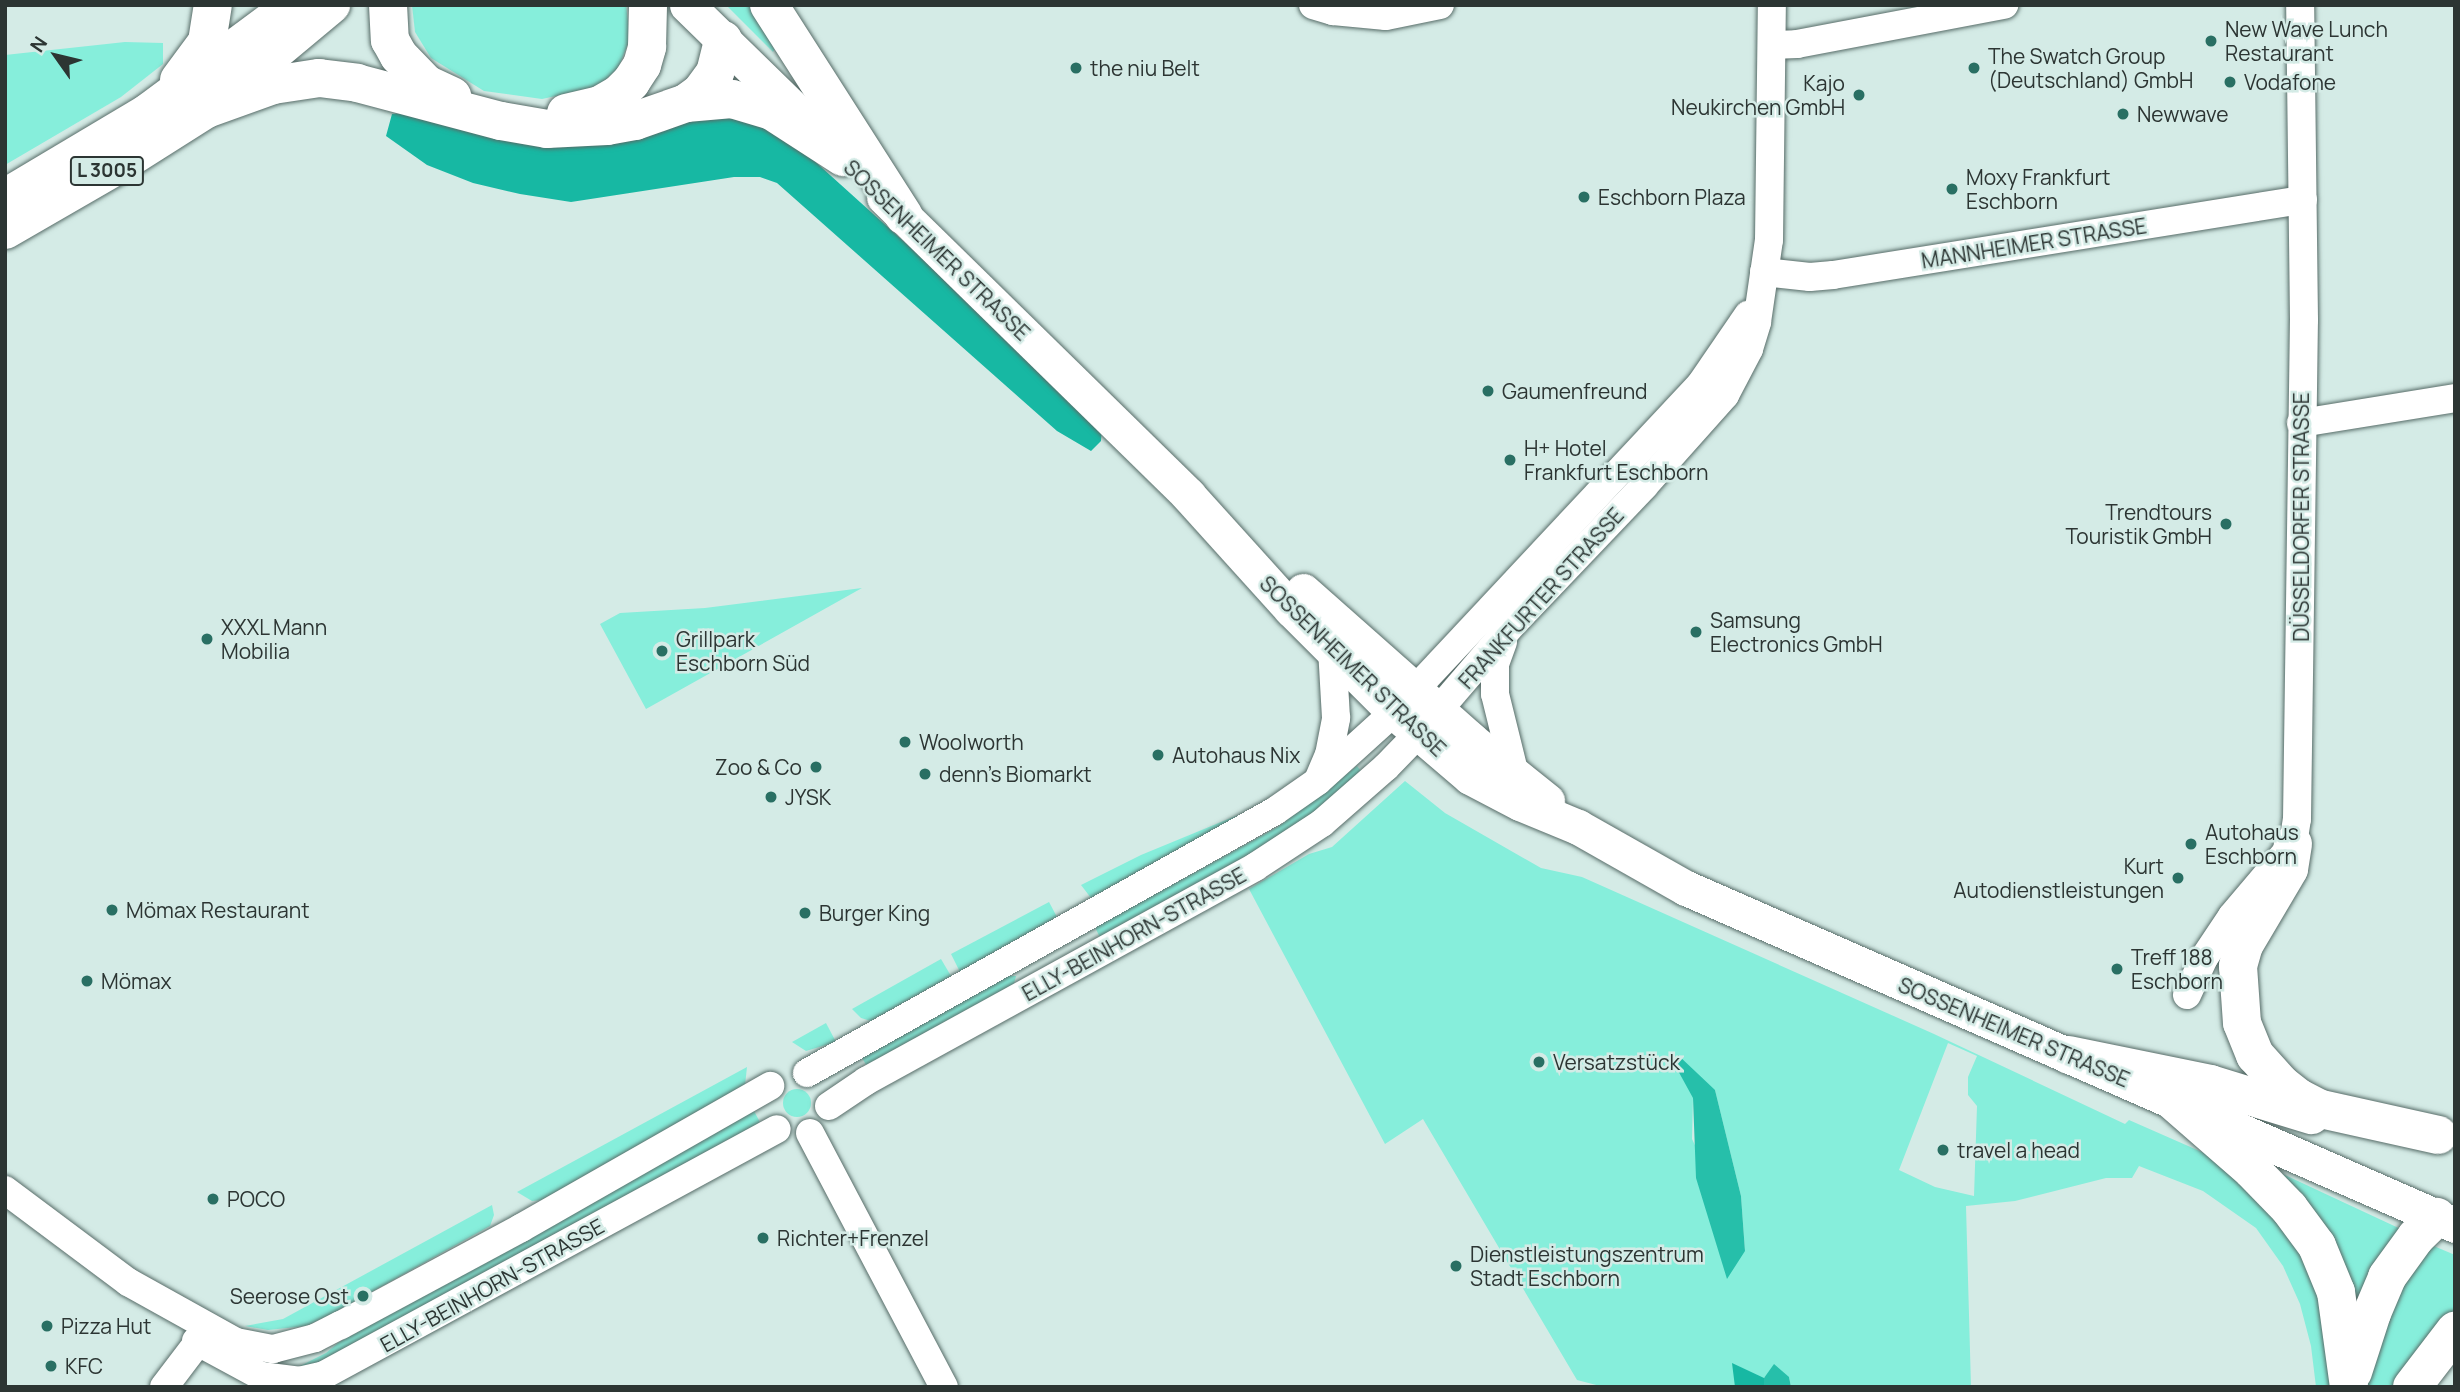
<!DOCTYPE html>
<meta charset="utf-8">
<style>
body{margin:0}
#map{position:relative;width:2460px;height:1392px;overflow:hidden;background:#d4ebe6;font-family:Manrope,sans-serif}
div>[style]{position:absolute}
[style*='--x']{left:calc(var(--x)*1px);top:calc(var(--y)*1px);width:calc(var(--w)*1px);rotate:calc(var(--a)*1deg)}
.green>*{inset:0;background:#86eedb}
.round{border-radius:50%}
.forest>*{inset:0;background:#17b8a3}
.water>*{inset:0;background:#26bfaa}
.roads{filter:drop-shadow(0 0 2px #576c68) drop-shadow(0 0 2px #576c68)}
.minor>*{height:28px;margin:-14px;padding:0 14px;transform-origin:14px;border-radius:14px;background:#fff}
.major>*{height:35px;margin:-17.5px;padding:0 17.5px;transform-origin:17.5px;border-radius:17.5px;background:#fff}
.highway>*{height:38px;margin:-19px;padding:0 19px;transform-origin:19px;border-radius:19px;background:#fff}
.dots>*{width:19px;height:19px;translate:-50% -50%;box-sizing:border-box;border:4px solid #d4ebe6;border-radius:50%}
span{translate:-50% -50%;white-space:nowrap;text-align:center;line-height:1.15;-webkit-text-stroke:5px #d4ebe6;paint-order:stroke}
.shield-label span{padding:2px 5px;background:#d4ebe6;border:2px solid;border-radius:5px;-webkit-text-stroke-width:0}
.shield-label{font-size:19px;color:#2c3533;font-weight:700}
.poi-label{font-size:21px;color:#2c3533}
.left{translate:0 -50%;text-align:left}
.right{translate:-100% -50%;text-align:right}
.street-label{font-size:21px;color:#2c3533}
.frame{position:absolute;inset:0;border:7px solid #2c3533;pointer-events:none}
.north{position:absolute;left:21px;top:21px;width:70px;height:70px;-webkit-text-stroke:5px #d4ebe6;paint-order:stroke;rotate:304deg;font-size:19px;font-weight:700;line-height:28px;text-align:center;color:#2c3533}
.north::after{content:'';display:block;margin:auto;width:24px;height:32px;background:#2c3533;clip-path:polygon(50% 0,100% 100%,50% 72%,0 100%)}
</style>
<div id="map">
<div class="green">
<i style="clip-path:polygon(412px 5px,626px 5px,630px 38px,618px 69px,597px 87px,542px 99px,484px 91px,431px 58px,415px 32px)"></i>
<i style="clip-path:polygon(726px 5px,757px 5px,779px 42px,773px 52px)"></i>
<i style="clip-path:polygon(125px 42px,163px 43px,163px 64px,121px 97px,5px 165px,5px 55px)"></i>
<i style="clip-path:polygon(862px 588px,646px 709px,600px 624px,620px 613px,705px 608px)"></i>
<i style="clip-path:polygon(1357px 766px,1364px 775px,1311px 818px,1102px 942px,1095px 927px,1278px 827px)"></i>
<i style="clip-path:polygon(evenodd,1405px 781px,1445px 813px,1541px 868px,1582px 877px,1934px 1034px,2125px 1124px,2129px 1120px,2220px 1160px,2270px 1200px,2323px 1289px,2336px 1387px,2316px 1387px,2311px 1346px,2300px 1304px,2283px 1266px,2256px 1228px,2203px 1191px,2139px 1166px,2132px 1178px,2106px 1178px,2015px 1201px,1966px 1206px,1971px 1387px,1791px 1387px,1789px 1377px,1764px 1377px,1764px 1387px,1604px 1387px,1577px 1380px,1423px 1119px,1385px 1144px,1249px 889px,1309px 854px,1332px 847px,1405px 781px,1948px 1043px,1977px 1056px,1968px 1077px,1968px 1095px,1977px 1106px,1974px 1196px,1935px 1187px,1899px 1170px,1948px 1043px,1405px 781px,1715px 1090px,1741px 1196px,1745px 1251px,1692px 1139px,1693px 1098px,1715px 1090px)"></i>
<i style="clip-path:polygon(1238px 815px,1216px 830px,1091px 898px,1081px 885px,1141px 855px)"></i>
<i style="clip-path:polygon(1049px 902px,1057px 917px,960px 972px,951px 954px)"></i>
<i style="clip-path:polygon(941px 959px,951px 976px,871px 1021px,861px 1018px,852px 1009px)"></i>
<i style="clip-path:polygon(1007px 976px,1016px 976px,1011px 995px,870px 1072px,860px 1054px)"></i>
<i style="clip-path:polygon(826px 1023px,836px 1042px,806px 1051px,792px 1042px)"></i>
<i style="clip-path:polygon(747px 1067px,745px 1085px,542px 1200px,532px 1201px,517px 1192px)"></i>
<i class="round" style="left:783px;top:1089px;width:28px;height:28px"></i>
<i style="clip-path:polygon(753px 1109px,763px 1128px,323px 1367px,269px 1372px,298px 1367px,326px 1353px,338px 1343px)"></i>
<i style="clip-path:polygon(2274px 1170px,2405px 1231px,2355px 1329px)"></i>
<i style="clip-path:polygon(492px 1205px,494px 1215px,490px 1226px,332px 1314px,306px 1326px,268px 1330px,245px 1326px,283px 1319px)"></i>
<i style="clip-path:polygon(2429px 1244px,2455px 1255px,2455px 1317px,2403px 1387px,2362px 1387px,2379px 1322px)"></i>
</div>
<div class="forest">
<i style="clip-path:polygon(401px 113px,676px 121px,753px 116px,800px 148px,1032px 357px,1102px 426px,1101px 441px,1091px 451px,1057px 431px,777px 183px,760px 177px,734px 177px,571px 202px,520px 194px,473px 183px,427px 165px,386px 136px,392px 114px)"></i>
<i style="clip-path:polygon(1732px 1363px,1764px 1378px,1764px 1387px,1735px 1387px)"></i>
</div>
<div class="water">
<i style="clip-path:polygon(1678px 1055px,1715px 1090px,1741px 1196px,1745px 1251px,1727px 1279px,1696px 1178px,1693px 1098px,1676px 1067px)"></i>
<i style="clip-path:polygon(1774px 1364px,1789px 1377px,1791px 1387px,1764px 1387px,1764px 1378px)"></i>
</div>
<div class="roads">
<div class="minor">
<i style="--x:1313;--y:5;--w:21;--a:17"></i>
<i style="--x:1333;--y:11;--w:53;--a:5.4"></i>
<i style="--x:1386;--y:16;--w:55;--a:-11.5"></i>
<i style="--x:1772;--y:45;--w:25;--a:-2"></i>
<i style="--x:1797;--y:44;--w:211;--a:-10.7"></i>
<i style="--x:1764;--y:272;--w:46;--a:6.2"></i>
<i style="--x:1810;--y:277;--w:23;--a:-5"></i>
<i style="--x:1833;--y:275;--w:476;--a:-9.1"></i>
<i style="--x:2301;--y:423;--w:156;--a:-9.2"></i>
<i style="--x:1503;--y:642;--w:23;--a:110"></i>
<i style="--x:1495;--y:664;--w:30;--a:90"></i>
<i style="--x:1495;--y:694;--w:83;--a:76.1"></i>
<i style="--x:1319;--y:778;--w:25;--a:-67"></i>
<i style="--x:1329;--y:755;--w:38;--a:-79"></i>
<i style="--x:1336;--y:718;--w:69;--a:-93.3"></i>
<i style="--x:2187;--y:995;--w:41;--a:-65.3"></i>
<i style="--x:2204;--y:958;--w:50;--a:-56.3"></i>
<i style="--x:2232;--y:916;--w:94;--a:-49.7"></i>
<i style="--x:2293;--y:844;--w:25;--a:-81"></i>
<i style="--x:2297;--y:819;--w:499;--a:-89.2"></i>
<i style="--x:2304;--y:320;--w:315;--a:-90.7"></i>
<i style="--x:807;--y:1073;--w:536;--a:-29.24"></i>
<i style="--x:1275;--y:811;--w:52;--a:-34.9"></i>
<i style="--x:1318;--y:781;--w:103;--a:-42.2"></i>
<i style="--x:1394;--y:712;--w:448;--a:-46.9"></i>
<i style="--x:1700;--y:385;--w:85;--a:-55.6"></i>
<i style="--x:829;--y:1106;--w:45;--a:-34"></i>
<i style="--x:866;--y:1081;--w:444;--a:-28.8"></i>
<i style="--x:1255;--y:867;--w:80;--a:-33.3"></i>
<i style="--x:1322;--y:823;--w:85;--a:-41.2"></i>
<i style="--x:1386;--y:767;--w:46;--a:-45.9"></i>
<i style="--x:1418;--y:734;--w:137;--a:-49.4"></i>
<i style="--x:1507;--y:630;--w:199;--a:-46.4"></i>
<i style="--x:1644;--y:486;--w:122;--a:-48.3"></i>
<i style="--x:1725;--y:395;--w:52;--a:-62.4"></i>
<i style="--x:1749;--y:349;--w:28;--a:-73"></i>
<i style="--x:1757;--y:322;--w:83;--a:-81.7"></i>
<i style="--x:1769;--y:240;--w:235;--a:-89.3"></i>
<i style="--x:810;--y:1133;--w:287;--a:62.2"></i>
<i style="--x:5;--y:1190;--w:154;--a:36.8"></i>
<i style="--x:128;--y:1282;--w:124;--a:29.1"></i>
<i style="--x:236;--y:1342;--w:38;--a:11"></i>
<i style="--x:273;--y:1349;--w:43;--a:-14.7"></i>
<i style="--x:315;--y:1338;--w:29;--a:-27"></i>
<i style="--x:341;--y:1325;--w:204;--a:-28.3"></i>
<i style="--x:521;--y:1228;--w:287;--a:-29.7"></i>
<i style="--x:196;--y:1341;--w:74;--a:28.3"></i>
<i style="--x:261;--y:1376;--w:38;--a:7"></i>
<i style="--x:299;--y:1381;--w:26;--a:-13"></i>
<i style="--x:324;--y:1375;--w:515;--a:-28.5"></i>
<i style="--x:164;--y:1387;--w:73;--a:-52.8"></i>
</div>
<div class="major">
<i style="--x:687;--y:5;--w:173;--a:44.3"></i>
<i style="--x:884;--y:197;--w:426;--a:44.4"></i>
<i style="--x:1188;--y:495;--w:154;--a:47.9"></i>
<i style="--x:1291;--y:609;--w:146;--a:45"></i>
<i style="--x:1394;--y:712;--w:100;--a:40.5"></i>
<i style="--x:1470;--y:777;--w:56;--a:27.5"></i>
<i style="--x:1520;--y:803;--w:63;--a:22.5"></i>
<i style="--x:1578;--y:827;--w:124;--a:29.5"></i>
<i style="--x:1686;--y:888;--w:840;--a:23.66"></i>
<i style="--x:1303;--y:591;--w:223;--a:41.5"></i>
<i style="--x:1470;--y:739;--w:99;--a:38.8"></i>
</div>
<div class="highway">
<i style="--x:388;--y:5;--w:35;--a:87"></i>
<i style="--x:390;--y:40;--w:18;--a:61"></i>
<i style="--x:399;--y:56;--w:39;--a:46"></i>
<i style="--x:426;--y:84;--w:29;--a:25"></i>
<i style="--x:769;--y:5;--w:250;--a:57.4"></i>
<i style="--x:179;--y:80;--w:47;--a:-53.6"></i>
<i style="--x:207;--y:42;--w:37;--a:-81"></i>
<i style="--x:686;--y:103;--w:19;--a:-36"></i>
<i style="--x:701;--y:92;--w:24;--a:-54"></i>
<i style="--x:715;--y:73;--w:34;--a:-76"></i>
<i style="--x:206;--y:109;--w:71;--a:-19.7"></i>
<i style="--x:273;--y:85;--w:47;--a:-8.7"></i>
<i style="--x:319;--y:78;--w:38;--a:7"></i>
<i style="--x:357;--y:83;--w:149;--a:14.8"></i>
<i style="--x:501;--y:121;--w:47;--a:9.9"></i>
<i style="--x:547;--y:129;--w:60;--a:-2.9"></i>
<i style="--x:607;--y:126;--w:28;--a:-10"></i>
<i style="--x:635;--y:121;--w:54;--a:-19.4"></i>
<i style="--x:686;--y:103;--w:46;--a:-5"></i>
<i style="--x:732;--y:99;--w:42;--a:16.7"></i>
<i style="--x:772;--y:111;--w:85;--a:32.9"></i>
<i style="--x:566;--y:113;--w:35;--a:-13"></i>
<i style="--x:600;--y:105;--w:22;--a:-30"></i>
<i style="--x:619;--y:94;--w:17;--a:-45"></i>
<i style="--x:631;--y:82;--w:20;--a:-57"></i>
<i style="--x:642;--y:65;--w:19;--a:-74"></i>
<i style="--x:647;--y:47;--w:42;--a:-88.6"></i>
<i style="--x:5;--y:198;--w:168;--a:-30.8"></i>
<i style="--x:149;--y:112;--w:169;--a:-36.6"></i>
<i style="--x:5;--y:230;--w:134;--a:-30"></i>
<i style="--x:121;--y:163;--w:101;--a:-32.4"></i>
<i style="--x:206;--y:109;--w:163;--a:-39.8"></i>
<i style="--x:2293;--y:844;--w:25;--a:99"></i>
<i style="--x:2289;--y:869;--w:88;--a:120.6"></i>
<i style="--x:2244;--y:945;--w:22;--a:106"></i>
<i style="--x:2238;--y:966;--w:57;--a:86"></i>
<i style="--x:2242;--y:1023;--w:35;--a:68"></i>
<i style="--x:2255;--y:1055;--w:39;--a:48"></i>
<i style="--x:2281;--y:1084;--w:23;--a:38"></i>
<i style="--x:2299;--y:1098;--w:25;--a:27"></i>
<i style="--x:2321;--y:1109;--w:120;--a:12.5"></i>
<i style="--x:2069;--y:1055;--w:144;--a:11.6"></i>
<i style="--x:2210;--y:1084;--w:106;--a:17.1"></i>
<i style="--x:2173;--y:1101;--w:105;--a:41.1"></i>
<i style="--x:2252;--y:1170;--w:53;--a:45.8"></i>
<i style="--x:2289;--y:1208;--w:47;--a:53.6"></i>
<i style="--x:2317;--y:1246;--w:50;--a:67.6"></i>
<i style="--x:2336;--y:1292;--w:96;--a:82.2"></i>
<i style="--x:2353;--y:1372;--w:62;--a:-72.1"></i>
<i style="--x:2372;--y:1313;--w:39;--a:-67"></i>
<i style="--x:2387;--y:1277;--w:49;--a:-54.1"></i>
<i style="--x:2416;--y:1237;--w:29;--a:-44"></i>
<i style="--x:2412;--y:1387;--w:71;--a:-52.5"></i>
</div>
</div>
<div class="dots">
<i style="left:2211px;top:41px;background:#296f63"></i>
<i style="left:1076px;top:68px;background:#296f63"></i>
<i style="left:1974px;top:68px;background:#296f63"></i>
<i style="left:2230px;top:82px;background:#296f63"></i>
<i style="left:1859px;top:95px;background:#296f63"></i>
<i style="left:2123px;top:114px;background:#296f63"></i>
<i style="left:1952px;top:189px;background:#296f63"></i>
<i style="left:1584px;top:197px;background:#296f63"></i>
<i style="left:1488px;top:391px;background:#296f63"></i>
<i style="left:1510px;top:460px;background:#296f63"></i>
<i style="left:2226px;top:524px;background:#296f63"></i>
<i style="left:1696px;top:632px;background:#296f63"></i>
<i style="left:207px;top:639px;background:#296f63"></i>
<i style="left:662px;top:651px;background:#296f63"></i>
<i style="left:905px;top:742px;background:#296f63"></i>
<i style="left:1158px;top:755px;background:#296f63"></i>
<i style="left:816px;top:767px;background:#296f63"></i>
<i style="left:925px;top:774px;background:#296f63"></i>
<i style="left:771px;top:797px;background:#296f63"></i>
<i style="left:2191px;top:844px;background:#296f63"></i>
<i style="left:2178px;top:878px;background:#296f63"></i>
<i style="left:112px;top:910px;background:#296f63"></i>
<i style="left:805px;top:913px;background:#296f63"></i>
<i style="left:2117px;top:969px;background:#296f63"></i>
<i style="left:87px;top:981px;background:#296f63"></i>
<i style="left:1539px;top:1062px;background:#296f63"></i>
<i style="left:1943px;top:1150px;background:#296f63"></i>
<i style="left:213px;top:1199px;background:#296f63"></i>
<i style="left:763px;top:1238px;background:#296f63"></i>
<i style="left:1456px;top:1266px;background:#296f63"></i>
<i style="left:363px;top:1296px;background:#296f63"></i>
<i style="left:47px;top:1326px;background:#296f63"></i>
<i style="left:51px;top:1366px;background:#296f63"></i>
</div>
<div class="shield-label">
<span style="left:107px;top:171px">L 3005</span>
</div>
<div class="poi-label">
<span class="left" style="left:2225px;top:41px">New Wave Lunch<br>Restaurant</span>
<span class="left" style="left:1988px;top:68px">The Swatch Group<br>(Deutschland) GmbH</span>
<span class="left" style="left:1090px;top:68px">the niu Belt</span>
<span class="left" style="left:2244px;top:82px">Vodafone</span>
<span class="right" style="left:1845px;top:95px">Kajo<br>Neukirchen GmbH</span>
<span class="left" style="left:2137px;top:114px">Newwave</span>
<span class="left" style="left:1966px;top:189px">Moxy Frankfurt<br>Eschborn</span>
<span class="left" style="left:1598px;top:197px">Eschborn Plaza</span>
<span class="left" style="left:1502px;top:391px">Gaumenfreund</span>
<span class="left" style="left:1524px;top:460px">H+ Hotel<br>Frankfurt Eschborn</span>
<span class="right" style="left:2212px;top:524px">Trendtours<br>Touristik GmbH</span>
<span class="left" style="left:1710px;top:632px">Samsung<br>Electronics GmbH</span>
<span class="left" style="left:221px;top:639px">XXXL Mann<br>Mobilia</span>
<span class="left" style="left:676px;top:651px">Grillpark<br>Eschborn Süd</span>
<span class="left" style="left:919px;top:742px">Woolworth</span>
<span class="left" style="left:1172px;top:755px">Autohaus Nix</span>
<span class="right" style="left:802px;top:767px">Zoo &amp; Co</span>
<span class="left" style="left:939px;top:774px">denn's Biomarkt</span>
<span class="left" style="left:785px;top:797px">JYSK</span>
<span class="left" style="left:2205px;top:844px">Autohaus<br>Eschborn</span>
<span class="right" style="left:2164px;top:878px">Kurt<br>Autodienstleistungen</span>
<span class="left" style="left:126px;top:910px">Mömax Restaurant</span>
<span class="left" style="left:819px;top:913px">Burger King</span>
<span class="left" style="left:2131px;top:969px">Treff 188<br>Eschborn</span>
<span class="left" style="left:101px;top:981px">Mömax</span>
<span class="left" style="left:1553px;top:1062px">Versatzstück</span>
<span class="left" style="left:1957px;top:1150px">travel a head</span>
<span class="left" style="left:227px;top:1199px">POCO</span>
<span class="left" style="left:777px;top:1238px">Richter+Frenzel</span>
<span class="left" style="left:1470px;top:1266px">Dienstleistungszentrum<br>Stadt Eschborn</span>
<span class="right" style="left:349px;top:1296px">Seerose Ost</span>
<span class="left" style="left:61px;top:1326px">Pizza Hut</span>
<span class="left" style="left:65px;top:1366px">KFC</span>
</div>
<div class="street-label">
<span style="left:2034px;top:243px;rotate:-9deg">MANNHEIMER STRASSE</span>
<span style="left:937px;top:250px;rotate:44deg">SOSSENHEIMER STRASSE</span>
<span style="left:2301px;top:517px;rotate:-90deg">DÜSSELDORFER STRASSE</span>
<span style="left:1541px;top:598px;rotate:-48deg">FRANKFURTER STRASSE</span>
<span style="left:1353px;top:666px;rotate:44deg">SOSSENHEIMER STRASSE</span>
<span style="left:1134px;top:934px;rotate:-29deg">ELLY-BEINHORN-STRASSE</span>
<span style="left:2014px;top:1032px;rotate:23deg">SOSSENHEIMER STRASSE</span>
<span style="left:492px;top:1285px;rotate:-29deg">ELLY-BEINHORN-STRASSE</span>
</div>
<div class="frame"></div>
<div class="north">N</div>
</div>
